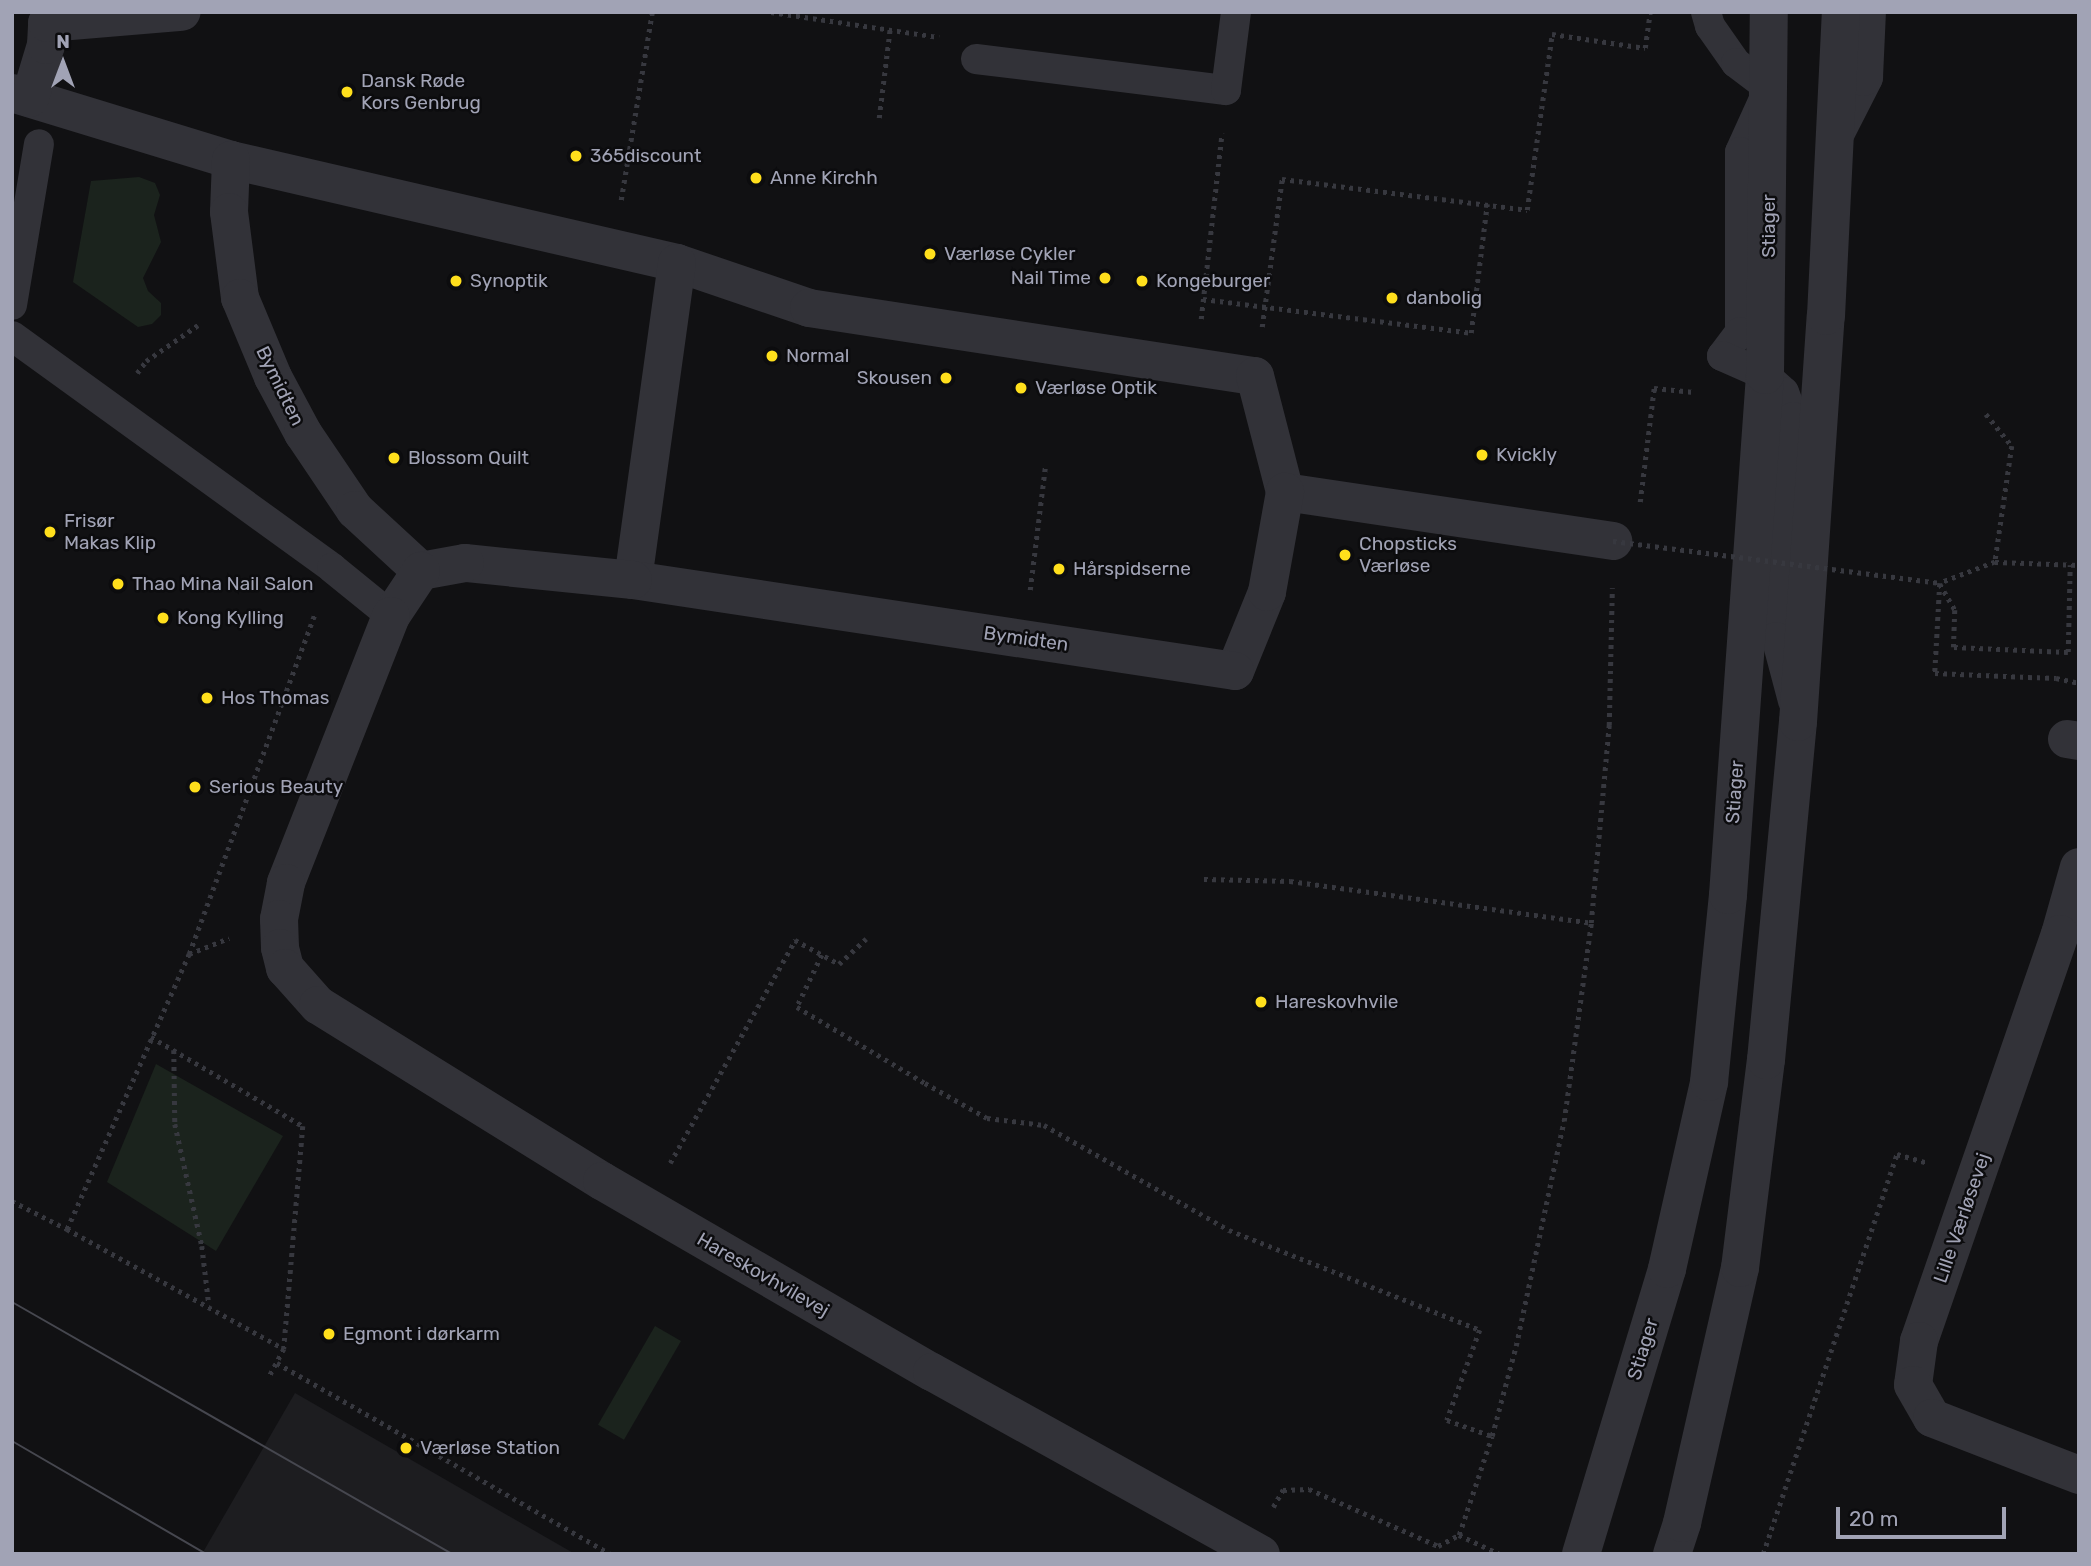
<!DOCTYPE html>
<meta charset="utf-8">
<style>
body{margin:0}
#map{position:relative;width:2091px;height:1566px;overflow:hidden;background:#111113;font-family:Rubik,sans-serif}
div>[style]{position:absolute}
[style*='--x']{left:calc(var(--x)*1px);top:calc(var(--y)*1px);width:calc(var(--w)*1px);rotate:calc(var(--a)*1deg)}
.built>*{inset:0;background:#1d1d20}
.green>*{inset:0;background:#1b231d;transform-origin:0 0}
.path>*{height:4.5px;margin-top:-2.25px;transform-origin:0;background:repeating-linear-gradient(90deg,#37383f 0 3.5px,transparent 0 8.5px)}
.service>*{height:30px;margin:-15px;padding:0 15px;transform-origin:15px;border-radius:15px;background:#323238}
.pedestrian>*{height:38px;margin:-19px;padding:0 19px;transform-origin:19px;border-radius:19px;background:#323238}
.minor>*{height:38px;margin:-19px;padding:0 19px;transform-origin:19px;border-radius:19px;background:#323238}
.tertiary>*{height:38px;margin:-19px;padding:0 19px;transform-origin:19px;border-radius:19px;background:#323238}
.tram>*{height:2px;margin:-1px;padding:0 1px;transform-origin:1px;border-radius:1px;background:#46474f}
.path-bridge>*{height:4.5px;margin-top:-2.25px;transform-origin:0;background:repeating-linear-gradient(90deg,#37383f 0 3.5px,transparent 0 8.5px)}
.dots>*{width:19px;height:19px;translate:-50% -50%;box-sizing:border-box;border:4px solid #0c0c0e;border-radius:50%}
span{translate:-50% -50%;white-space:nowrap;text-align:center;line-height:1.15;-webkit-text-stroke:5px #0c0c0e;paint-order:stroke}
.poi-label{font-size:19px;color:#a1a3b5}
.left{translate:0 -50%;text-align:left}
.right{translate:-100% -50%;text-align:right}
.street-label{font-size:19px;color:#a1a3b5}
.frame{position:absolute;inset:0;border:14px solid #a1a3b5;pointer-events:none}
.north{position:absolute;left:28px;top:28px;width:70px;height:70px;-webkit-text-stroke:5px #0c0c0e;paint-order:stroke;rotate:0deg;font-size:19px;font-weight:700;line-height:28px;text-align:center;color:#a1a3b5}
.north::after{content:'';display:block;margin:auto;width:24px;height:32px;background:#a1a3b5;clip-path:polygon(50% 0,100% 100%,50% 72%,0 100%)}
.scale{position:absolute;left:1836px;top:1507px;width:170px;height:32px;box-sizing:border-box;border:4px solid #a1a3b5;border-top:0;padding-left:9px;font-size:21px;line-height:24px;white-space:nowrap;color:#a1a3b5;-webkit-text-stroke:5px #0c0c0e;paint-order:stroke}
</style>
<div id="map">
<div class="built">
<i style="clip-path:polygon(295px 1393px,575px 1554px,202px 1554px)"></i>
</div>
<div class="green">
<i style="clip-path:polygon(139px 177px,155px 183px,160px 195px,154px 215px,161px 242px,143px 278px,148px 291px,161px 303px,161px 315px,152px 324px,138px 327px,73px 282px,91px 181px)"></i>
<i style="clip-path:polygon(156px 1064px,283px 1136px,216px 1251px,107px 1182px)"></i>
<i style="left:655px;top:1326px;width:30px;height:114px;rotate:30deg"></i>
</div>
<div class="path">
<i style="--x:771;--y:12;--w:170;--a:8.5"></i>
<i style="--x:879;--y:118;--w:91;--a:-83"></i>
<i style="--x:621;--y:200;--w:191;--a:-80.6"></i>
<i style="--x:1203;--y:299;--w:270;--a:7.2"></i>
<i style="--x:1471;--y:333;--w:130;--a:-82.9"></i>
<i style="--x:1201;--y:319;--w:187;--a:-83.6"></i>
<i style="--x:1262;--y:327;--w:149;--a:-82.3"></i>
<i style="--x:1282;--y:179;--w:247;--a:7.2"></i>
<i style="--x:1527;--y:210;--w:178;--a:-81.9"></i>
<i style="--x:1552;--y:34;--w:94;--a:8.6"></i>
<i style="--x:1645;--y:48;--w:36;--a:-82"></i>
<i style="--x:137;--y:373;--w:15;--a:-53"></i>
<i style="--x:146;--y:361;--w:63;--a:-34.7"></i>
<i style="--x:1986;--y:414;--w:41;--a:50.9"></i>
<i style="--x:2012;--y:446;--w:117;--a:98.3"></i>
<i style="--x:1995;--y:562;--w:59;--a:159.1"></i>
<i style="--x:1940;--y:583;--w:90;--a:93.2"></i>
<i style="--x:1935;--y:673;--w:121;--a:2.4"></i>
<i style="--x:2056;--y:678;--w:24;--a:12"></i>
<i style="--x:1640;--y:502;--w:115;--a:-83"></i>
<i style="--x:1654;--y:388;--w:40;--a:5.7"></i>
<i style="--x:1995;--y:562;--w:84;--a:2"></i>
<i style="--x:1940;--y:584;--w:30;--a:60"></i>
<i style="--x:1955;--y:610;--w:37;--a:92"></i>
<i style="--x:1954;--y:647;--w:114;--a:2.5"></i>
<i style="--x:2068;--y:652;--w:87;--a:-88.7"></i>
<i style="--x:1030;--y:590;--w:123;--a:-83"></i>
<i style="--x:1204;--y:879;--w:86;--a:1.3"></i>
<i style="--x:1290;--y:881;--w:304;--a:7.9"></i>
<i style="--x:189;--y:954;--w:364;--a:-69.7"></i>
<i style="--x:822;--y:955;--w:58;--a:115.7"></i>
<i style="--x:797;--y:1007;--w:149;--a:30.7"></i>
<i style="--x:925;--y:1083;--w:71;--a:29.4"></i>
<i style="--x:987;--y:1118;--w:57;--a:7"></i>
<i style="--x:1044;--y:1125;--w:213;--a:29.6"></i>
<i style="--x:1229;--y:1230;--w:270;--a:21.7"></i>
<i style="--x:1480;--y:1330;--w:96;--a:110.1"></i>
<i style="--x:1447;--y:1420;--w:48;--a:19.6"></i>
<i style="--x:151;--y:1037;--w:176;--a:30.4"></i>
<i style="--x:303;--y:1126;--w:224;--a:94.9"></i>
<i style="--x:284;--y:1349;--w:30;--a:118"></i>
<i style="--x:174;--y:1050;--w:74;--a:89.2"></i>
<i style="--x:175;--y:1124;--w:125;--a:77.5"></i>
<i style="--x:202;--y:1246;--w:59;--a:83.2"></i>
<i style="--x:670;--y:1163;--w:256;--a:-60.7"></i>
<i style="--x:795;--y:940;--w:50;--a:28.6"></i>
<i style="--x:839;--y:964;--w:37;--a:-43"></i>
<i style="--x:12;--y:1201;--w:62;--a:27"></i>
<i style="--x:67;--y:1229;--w:301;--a:-66.1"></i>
<i style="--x:189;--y:954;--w:43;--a:-21.8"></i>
<i style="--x:67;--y:1229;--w:248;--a:28.9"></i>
<i style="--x:277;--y:1363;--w:384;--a:29.8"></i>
<i style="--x:1273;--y:1507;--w:20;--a:-60"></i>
<i style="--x:1283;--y:1490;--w:26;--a:-2"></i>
<i style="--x:1309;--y:1489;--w:141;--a:23.8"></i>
<i style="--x:1438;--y:1546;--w:24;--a:-28"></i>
<i style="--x:1459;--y:1535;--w:104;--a:-71.6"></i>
<i style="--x:1492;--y:1436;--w:93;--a:-75.1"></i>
<i style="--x:1516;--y:1346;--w:230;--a:-78"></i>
<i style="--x:1564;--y:1121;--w:200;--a:-82.2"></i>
<i style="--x:1591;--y:923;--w:199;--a:-84.8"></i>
<i style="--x:1609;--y:725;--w:137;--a:-88.7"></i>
<i style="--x:1459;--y:1535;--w:45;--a:24.9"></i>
<i style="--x:1763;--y:1554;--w:422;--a:-71.5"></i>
<i style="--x:1897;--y:1154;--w:32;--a:16"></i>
</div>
<div class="service">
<i style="--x:1706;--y:12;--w:15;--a:74"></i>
<i style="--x:1710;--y:26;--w:45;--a:54.9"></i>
<i style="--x:1736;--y:63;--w:41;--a:37.1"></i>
<i style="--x:1769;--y:88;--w:70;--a:114.4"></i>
<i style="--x:1740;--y:152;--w:180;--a:90"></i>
<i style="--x:1740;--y:332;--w:30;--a:127"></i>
<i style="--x:1722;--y:356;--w:47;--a:23.8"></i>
<i style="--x:1765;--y:375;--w:25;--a:42"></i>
<i style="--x:1784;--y:392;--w:27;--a:70"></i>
<i style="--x:1793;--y:417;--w:221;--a:94.4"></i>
<i style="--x:1776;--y:637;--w:66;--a:75.1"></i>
<i style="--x:976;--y:59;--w:252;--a:7.1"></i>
<i style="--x:1226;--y:90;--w:79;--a:-82.7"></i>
<i style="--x:12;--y:305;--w:163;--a:-80.5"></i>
<i style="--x:12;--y:336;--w:395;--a:35.9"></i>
<i style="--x:332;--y:568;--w:76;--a:39.1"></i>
</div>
<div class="pedestrian">
<i style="--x:12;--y:93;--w:229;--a:17"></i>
<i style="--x:231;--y:160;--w:458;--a:13"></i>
<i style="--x:677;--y:263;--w:139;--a:18.8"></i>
<i style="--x:809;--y:308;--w:451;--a:8.7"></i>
<i style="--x:1255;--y:376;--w:120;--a:75.5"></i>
<i style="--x:1285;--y:492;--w:332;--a:8.5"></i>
<i style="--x:30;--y:98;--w:55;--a:-73.2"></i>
<i style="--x:46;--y:45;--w:22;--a:-87"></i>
<i style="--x:47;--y:23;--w:135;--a:-4.7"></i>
<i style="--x:231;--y:160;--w:52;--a:92.2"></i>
<i style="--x:229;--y:212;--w:87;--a:82.7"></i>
<i style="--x:240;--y:298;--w:86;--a:67.3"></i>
<i style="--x:273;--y:377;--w:64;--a:61.8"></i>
<i style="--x:303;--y:433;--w:93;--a:56"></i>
<i style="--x:355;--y:510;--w:90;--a:42.7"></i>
<i style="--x:633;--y:580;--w:320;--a:-82.1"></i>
<i style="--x:1235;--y:671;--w:85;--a:-67.9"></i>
<i style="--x:1267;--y:592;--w:102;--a:-79.8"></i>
</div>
<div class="minor">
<i style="--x:1836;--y:132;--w:62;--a:-63"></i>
<i style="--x:1864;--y:77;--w:65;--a:-87.4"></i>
<i style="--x:1235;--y:671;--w:609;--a:-171.4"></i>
<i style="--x:633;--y:580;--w:169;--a:-174.2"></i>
<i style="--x:465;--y:563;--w:45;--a:169.7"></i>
<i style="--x:421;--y:571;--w:54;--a:123.7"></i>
<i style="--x:391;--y:616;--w:287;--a:111.5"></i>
<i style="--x:286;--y:883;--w:37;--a:101"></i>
<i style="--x:279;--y:919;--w:29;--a:88"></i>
<i style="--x:280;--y:948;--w:21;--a:76"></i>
<i style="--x:285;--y:968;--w:50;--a:48.3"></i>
<i style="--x:318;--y:1005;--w:334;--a:31.8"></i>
<i style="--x:602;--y:1181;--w:381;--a:30.1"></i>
<i style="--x:932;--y:1372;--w:376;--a:29"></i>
<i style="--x:2067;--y:739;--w:12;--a:9"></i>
<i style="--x:2079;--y:867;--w:70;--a:105.8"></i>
<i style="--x:2060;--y:934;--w:431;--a:109.1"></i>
<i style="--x:1919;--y:1341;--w:44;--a:97.8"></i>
<i style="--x:1913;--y:1385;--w:38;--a:60"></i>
<i style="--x:1932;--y:1418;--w:158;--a:21.2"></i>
</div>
<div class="tertiary">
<i style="--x:1581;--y:1554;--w:298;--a:-73.2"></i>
<i style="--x:1667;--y:1269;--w:192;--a:-77.3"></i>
<i style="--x:1709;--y:1082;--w:188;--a:-84.2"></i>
<i style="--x:1728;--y:895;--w:521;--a:-85.93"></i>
<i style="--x:1765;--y:375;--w:363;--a:-89.4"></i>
<i style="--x:1672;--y:1554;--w:33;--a:-72"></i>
<i style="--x:1682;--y:1523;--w:262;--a:-77.2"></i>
<i style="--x:1740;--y:1268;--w:210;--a:-82.9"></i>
<i style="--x:1766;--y:1060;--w:340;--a:-84.6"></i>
<i style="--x:1798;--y:722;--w:407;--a:-86.1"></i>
<i style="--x:1826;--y:316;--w:304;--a:-87.2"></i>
</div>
<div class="tram">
<i style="--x:12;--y:1302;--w:507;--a:29.8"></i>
<i style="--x:12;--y:1441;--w:225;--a:30.2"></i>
</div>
<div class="path-bridge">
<i style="--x:1613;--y:541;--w:330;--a:7.3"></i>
</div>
<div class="dots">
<i style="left:347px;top:92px;background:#ffdf1c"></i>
<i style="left:576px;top:156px;background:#ffdf1c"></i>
<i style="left:756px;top:178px;background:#ffdf1c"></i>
<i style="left:930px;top:254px;background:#ffdf1c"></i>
<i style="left:1105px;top:278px;background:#ffdf1c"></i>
<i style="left:456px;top:281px;background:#ffdf1c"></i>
<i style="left:1142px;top:281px;background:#ffdf1c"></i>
<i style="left:1392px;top:298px;background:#ffdf1c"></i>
<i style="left:772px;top:356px;background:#ffdf1c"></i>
<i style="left:946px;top:378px;background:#ffdf1c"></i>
<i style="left:1021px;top:388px;background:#ffdf1c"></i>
<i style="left:1482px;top:455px;background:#ffdf1c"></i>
<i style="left:394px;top:458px;background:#ffdf1c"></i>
<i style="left:50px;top:532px;background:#ffdf1c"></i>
<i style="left:1345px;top:555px;background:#ffdf1c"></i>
<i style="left:1059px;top:569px;background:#ffdf1c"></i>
<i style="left:118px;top:584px;background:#ffdf1c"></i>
<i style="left:163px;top:618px;background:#ffdf1c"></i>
<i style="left:207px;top:698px;background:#ffdf1c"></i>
<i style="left:195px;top:787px;background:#ffdf1c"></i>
<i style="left:1261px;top:1002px;background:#ffdf1c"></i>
<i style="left:329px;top:1334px;background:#ffdf1c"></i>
<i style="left:406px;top:1448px;background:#ffdf1c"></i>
</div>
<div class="poi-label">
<span class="left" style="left:361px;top:92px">Dansk Røde<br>Kors Genbrug</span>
<span class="left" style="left:590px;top:156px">365discount</span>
<span class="left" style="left:770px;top:178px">Anne Kirchh</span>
<span class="left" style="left:944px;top:254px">Værløse Cykler</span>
<span class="right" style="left:1091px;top:278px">Nail Time</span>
<span class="left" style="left:470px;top:281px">Synoptik</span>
<span class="left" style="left:1156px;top:281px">Kongeburger</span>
<span class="left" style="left:1406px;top:298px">danbolig</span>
<span class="left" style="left:786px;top:356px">Normal</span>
<span class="right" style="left:932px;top:378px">Skousen</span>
<span class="left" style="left:1035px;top:388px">Værløse Optik</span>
<span class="left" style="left:1496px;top:455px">Kvickly</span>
<span class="left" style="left:408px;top:458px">Blossom Quilt</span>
<span class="left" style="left:64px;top:532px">Frisør<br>Makas Klip</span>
<span class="left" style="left:1359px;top:555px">Chopsticks<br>Værløse</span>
<span class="left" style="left:1073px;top:569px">Hårspidserne</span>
<span class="left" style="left:132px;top:584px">Thao Mina Nail Salon</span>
<span class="left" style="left:177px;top:618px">Kong Kylling</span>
<span class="left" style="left:221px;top:698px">Hos Thomas</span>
<span class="left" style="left:209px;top:787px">Serious Beauty</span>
<span class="left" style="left:1275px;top:1002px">Hareskovhvile</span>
<span class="left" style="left:343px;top:1334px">Egmont i dørkarm</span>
<span class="left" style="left:420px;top:1448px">Værløse Station</span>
</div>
<div class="street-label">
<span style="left:1769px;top:226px;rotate:-90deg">Stiager</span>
<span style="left:280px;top:386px;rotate:64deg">Bymidten</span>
<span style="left:1026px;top:639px;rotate:8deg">Bymidten</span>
<span style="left:1735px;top:792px;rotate:-86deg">Stiager</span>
<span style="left:1962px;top:1218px;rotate:-71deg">Lille Værløsevej</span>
<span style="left:763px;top:1275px;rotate:30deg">Hareskovhvilevej</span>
<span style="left:1643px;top:1349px;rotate:-73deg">Stiager</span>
</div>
<div class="frame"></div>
<div class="north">N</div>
<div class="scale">20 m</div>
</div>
